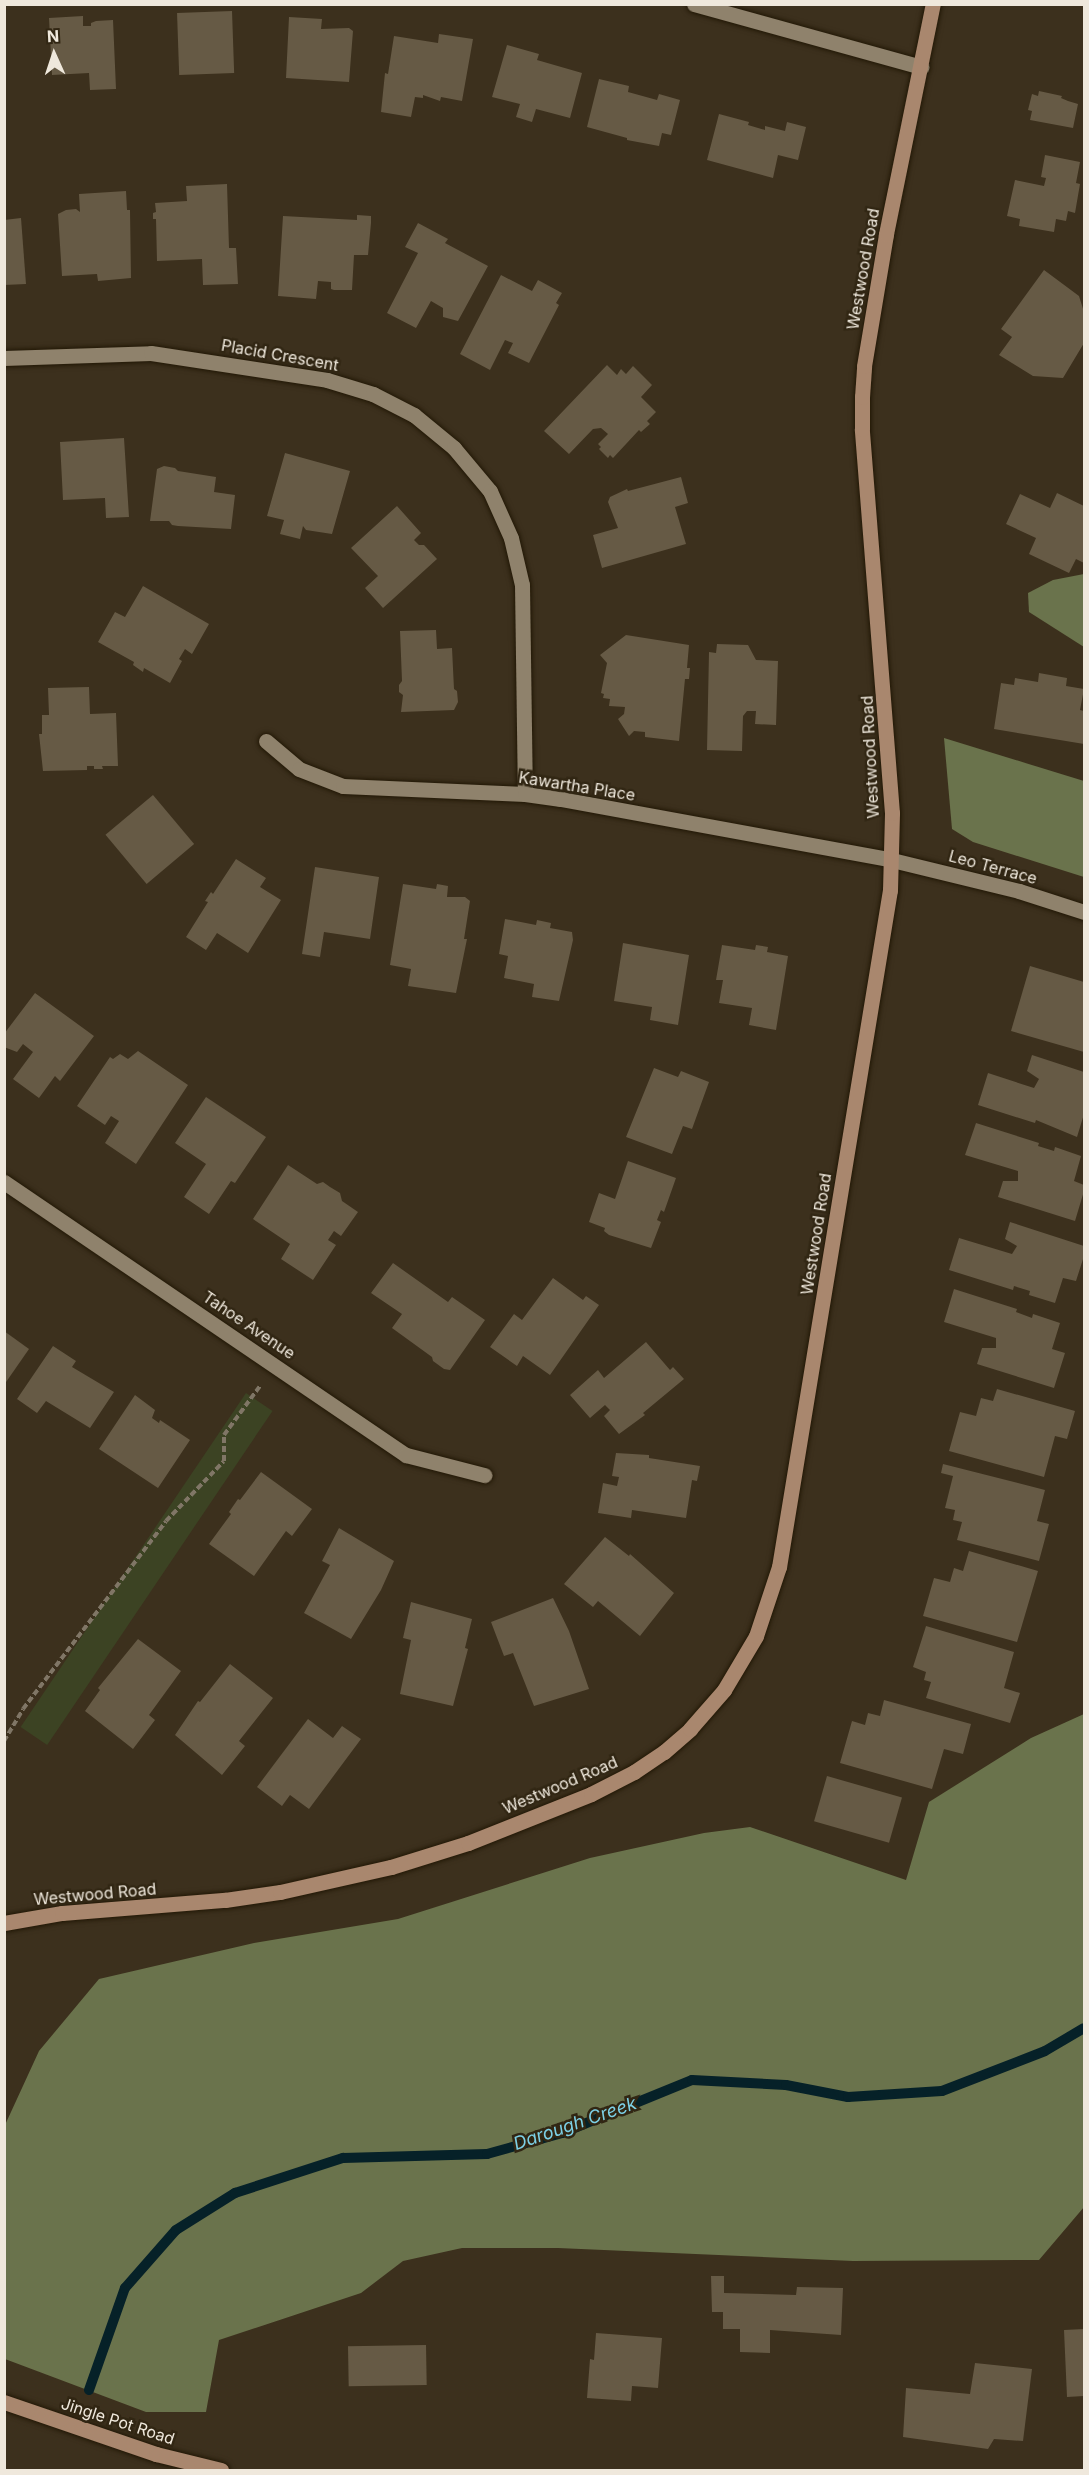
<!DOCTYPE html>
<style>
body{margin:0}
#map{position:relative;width:1089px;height:2475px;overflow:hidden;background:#3c301d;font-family:Inter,sans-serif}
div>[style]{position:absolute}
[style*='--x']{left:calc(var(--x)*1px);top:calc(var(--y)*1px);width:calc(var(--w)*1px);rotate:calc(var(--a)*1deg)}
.green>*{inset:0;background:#3c4323;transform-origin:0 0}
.forest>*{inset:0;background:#6a734c}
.stream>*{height:10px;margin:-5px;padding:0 5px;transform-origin:5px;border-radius:5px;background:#062128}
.building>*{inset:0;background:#665a45;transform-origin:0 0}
.path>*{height:4px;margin-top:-2px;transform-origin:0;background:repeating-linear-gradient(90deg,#807666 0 6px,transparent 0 9px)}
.roads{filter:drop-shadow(0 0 2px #221806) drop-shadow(0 0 2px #221806)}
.street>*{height:15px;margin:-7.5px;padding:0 7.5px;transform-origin:7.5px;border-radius:7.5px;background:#8f826c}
.secondary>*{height:15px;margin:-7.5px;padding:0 7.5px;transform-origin:7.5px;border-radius:7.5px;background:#a9876e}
span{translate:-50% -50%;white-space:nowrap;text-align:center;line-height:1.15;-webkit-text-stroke:5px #312613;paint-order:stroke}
.street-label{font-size:16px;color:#efe8dc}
.water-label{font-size:18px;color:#7cd0e6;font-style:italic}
.frame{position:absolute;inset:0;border:6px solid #efe8dc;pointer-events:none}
.north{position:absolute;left:24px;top:24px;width:60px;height:60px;-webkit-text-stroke:4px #312613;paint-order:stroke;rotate:357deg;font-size:16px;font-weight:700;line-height:24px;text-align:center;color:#efe8dc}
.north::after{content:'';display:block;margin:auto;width:21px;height:27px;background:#efe8dc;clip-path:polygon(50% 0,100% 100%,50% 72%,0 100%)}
</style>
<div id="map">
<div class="green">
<i style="left:246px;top:1393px;width:32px;height:403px;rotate:34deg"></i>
</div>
<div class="forest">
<i style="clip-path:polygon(1084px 574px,1084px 647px,1029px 612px,1028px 593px,1053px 580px)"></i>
<i style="clip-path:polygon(944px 738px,1084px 781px,1084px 877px,973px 842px,952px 829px)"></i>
<i style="clip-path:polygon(1084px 1714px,1084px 2207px,1039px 2260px,853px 2261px,558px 2248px,462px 2248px,403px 2261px,361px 2293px,219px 2340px,206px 2412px,146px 2412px,5px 2359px,5px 2125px,39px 2051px,99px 1979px,254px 1943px,398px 1919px,590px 1858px,704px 1833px,750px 1827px,906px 1880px,929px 1802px,1031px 1738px)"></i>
</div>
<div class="stream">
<i style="--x:89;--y:2390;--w:108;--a:-70.6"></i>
<i style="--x:125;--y:2288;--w:77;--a:-48.7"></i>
<i style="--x:176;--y:2230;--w:70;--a:-32.1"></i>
<i style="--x:235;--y:2193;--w:114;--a:-18"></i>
<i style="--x:343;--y:2158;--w:144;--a:-1.6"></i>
<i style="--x:487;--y:2154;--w:78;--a:-15.6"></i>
<i style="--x:562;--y:2133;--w:140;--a:-22.2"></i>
<i style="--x:692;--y:2080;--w:94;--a:3"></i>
<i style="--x:786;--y:2085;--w:63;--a:11"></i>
<i style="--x:848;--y:2097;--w:94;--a:-3.7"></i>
<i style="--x:942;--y:2091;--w:110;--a:-21.2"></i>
<i style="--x:1045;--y:2051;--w:45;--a:-30.5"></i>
</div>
<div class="building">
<i style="left:232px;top:11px;width:62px;height:55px;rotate:88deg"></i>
<i style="clip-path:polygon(83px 16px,83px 26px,91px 26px,91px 23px,96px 21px,113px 20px,116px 89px,90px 90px,89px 73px,52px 75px,49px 18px)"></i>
<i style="clip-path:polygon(289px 17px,322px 19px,321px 29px,349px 28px,353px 31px,349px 82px,286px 78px)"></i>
<i style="clip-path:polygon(439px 34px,473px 39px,462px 101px,441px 97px,440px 101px,423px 95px,423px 98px,415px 97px,411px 117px,381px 112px,385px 73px,388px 74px,394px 36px,438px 43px)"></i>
<i style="clip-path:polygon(507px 45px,539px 54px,537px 60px,582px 73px,570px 118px,536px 109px,532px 122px,516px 117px,520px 104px,492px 97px)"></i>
<i style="clip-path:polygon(599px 79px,629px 86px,628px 92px,657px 100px,659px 94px,680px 100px,671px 135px,662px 133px,659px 146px,627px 140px,627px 138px,587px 127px)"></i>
<i style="clip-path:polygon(1039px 91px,1062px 96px,1061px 98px,1068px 101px,1078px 104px,1073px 128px,1030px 120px,1032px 111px,1028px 110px,1032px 94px,1038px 96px)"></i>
<i style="clip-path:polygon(719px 114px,749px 122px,748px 125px,765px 130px,765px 126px,785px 131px,787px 122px,806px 127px,798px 160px,778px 155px,773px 178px,707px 160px)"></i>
<i style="clip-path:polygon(1045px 155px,1080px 162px,1076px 183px,1080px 184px,1075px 213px,1068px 211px,1066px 221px,1056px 219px,1054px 232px,1019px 226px,1020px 219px,1007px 216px,1015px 180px,1044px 186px,1046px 178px,1041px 177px)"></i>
<i style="clip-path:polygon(227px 184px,229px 248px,236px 248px,238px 284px,203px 285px,202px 259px,157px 261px,156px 219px,153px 219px,153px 213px,156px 212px,155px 203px,187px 201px,186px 186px)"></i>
<i style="clip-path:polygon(126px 191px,127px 210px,130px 210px,131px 278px,98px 281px,97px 274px,62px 276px,58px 214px,66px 210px,76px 209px,80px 212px,79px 194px)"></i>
<i style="clip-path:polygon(357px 215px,371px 216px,371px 223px,368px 255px,354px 255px,352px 290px,334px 290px,331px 289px,331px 282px,318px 281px,316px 299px,278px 296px,283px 216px,357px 220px)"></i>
<i style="clip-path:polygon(21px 218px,26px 284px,4px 285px,4px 220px)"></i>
<i style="clip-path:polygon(418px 223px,448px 239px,445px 243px,488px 266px,458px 321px,443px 317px,443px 308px,431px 301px,416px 328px,387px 313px,418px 253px,405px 247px)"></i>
<i style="clip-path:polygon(1044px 270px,1079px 296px,1084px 312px,1084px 343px,1063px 378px,1033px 376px,999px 355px,1012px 337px,1001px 329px)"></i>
<i style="clip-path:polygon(501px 275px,532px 291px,538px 280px,562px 293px,556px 303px,559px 305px,529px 363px,508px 353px,513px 343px,505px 340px,490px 370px,460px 354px)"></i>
<i style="clip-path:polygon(607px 365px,617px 375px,621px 369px,626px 374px,633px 366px,652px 385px,641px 397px,656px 412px,647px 421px,650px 424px,641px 432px,639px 430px,613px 458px,610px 455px,608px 458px,599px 449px,601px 447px,598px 444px,608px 434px,601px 428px,593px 429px,569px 454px,544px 431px)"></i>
<i style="clip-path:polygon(124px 438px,129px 517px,106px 518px,105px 498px,63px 500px,60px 442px)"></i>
<i style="clip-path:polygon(285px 453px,350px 471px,332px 534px,306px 530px,303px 526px,300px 539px,280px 534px,284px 520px,267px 516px)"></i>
<i style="clip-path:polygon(164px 466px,175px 468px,178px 471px,216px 477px,214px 492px,235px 495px,231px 529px,178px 526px,172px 525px,169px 521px,150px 521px,157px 469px)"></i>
<i style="clip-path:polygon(681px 477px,688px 503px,675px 507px,686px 544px,602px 568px,593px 535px,618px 528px,608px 502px,610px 497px,627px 489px,628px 491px)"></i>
<i style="clip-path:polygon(1057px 493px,1084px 506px,1084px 563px,1076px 559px,1069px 573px,1029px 554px,1036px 538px,1006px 524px,1020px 494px,1050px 508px)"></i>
<i style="clip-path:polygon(397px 506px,421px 533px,414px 540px,419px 545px,424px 545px,437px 559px,383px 608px,365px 588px,378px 576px,351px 548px)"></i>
<i style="clip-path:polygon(143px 586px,209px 624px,192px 654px,185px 649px,179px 659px,182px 661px,170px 683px,144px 668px,143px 672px,133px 665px,134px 662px,98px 642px,115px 612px,125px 617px)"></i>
<i style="clip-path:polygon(436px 630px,437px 649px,452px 648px,454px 689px,457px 691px,458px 702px,454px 710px,401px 712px,403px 695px,399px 692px,399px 685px,402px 681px,400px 631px)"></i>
<i style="clip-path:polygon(626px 635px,689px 645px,687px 668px,690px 668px,689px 679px,685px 679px,679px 741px,645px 737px,645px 732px,634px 731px,629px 736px,618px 719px,624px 714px,625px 707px,609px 706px,610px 699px,603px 698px,604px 694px,601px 693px,607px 663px,600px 655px)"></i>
<i style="clip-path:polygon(717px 644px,748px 645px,756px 660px,778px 661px,776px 725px,755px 724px,756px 711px,747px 711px,743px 716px,742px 751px,707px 750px,709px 652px,716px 653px)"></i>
<i style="clip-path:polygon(1039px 673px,1067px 678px,1066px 686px,1084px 689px,1080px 710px,1084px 711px,1084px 744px,994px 729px,1001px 683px,1014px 685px,1015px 678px,1038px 682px)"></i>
<i style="clip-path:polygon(89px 687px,90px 714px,116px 713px,118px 766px,102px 766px,103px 769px,94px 769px,94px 766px,87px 766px,87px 770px,43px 771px,39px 734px,42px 734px,42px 715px,49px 715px,48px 688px)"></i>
<i style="left:153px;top:795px;width:64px;height:62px;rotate:50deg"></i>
<i style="clip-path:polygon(236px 859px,266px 878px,260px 887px,281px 900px,248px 953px,217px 933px,206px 950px,186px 937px,208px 902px,205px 901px,211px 892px,213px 894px)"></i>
<i style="clip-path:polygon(315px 867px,379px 877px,370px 939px,324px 932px,320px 957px,302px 954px)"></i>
<i style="clip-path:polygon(403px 884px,436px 889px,437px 884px,448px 886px,447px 897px,465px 897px,470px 901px,464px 939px,467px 939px,456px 993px,408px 986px,411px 969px,390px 965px)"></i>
<i style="clip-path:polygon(505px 919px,536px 925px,537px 920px,551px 923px,550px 928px,572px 932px,573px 940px,559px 1001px,532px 997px,534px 984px,504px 978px,508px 956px,499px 954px)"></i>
<i style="clip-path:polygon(623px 943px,689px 955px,678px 1025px,650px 1020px,652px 1007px,614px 1001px)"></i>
<i style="clip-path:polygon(722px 945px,755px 950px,756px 945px,768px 947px,767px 952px,788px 956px,776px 1030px,749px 1025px,752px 1008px,719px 1003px,723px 980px,716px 980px)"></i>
<i style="clip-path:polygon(1030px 966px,1084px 982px,1084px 1052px,1011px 1031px)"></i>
<i style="clip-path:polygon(35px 993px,94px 1036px,60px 1081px,55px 1076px,39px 1098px,13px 1079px,33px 1052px,23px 1044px,17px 1052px,4px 1047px,4px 1034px)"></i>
<i style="clip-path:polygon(138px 1051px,188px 1085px,136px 1164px,105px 1143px,119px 1121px,111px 1116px,105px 1125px,77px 1106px,110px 1057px,113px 1059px,120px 1054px,128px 1059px)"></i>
<i style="clip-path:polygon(1032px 1055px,1084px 1072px,1084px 1114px,1077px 1137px,1036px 1120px,1035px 1123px,978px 1105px,988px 1073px,1034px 1088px,1039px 1079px,1027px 1071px)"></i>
<i style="clip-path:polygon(654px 1068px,678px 1077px,681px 1071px,709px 1082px,692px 1129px,683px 1126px,672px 1154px,626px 1137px)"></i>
<i style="clip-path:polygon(206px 1097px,266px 1137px,235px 1183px,231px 1181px,209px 1214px,184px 1197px,206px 1164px,175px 1143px)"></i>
<i style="clip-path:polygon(976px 1123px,1039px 1143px,1038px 1146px,1054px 1151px,1055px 1147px,1081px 1156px,1074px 1181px,1084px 1185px,1084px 1191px,1075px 1221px,998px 1197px,1003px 1181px,1018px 1181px,1018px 1171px,965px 1155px)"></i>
<i style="clip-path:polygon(628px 1161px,676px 1178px,664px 1212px,661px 1210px,657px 1220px,661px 1222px,651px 1248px,609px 1235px,604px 1231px,605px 1228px,589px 1222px,599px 1193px,615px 1199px)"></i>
<i style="clip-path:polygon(288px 1165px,317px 1184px,323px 1182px,330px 1187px,340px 1193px,342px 1201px,358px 1212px,341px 1236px,334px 1231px,328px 1240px,336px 1245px,313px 1280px,281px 1259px,290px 1244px,253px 1219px)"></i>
<i style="clip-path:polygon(1010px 1222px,1084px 1246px,1084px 1256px,1076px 1281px,1063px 1278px,1055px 1303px,1029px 1295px,1030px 1291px,1014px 1286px,1013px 1290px,949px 1270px,959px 1238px,1012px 1254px,1017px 1246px,1005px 1239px)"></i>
<i style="clip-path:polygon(393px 1263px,448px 1302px,452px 1297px,485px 1320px,450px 1370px,444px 1369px,433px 1361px,432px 1357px,392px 1328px,402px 1314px,371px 1293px)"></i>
<i style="clip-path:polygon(553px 1278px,583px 1300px,586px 1296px,599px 1305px,550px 1375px,523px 1356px,517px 1366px,490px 1347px,514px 1314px,522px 1320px)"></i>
<i style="clip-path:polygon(954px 1289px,1017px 1309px,1016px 1312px,1032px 1318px,1033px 1314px,1060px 1323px,1052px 1349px,1065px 1353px,1054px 1388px,977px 1364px,982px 1348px,996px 1348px,996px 1338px,944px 1322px)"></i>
<i style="clip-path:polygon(4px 1331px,29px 1349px,4px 1385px)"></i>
<i style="clip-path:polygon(646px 1342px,670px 1370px,673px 1367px,684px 1379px,643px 1413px,645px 1415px,619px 1434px,604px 1416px,610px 1410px,605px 1405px,590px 1418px,570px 1395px,598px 1370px,604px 1378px)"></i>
<i style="clip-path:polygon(53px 1346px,76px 1361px,72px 1367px,114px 1392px,90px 1428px,46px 1401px,37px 1413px,17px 1399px)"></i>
<i style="clip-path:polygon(997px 1389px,1075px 1411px,1067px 1439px,1055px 1436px,1044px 1477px,949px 1451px,960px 1412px,976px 1416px,981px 1398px,993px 1401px)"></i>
<i style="clip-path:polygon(135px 1395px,155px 1410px,152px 1418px,159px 1423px,160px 1420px,190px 1440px,158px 1488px,99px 1449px)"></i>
<i style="clip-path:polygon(616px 1453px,649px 1455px,649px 1458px,700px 1466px,697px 1481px,692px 1480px,686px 1518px,632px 1510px,631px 1518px,598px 1513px,603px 1483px,617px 1486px,619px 1477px,612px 1476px)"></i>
<i style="clip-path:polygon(943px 1464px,1045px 1490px,1037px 1521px,1049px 1524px,1039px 1561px,957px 1540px,962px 1522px,953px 1520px,955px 1510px,945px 1508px,953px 1476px,941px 1473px)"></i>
<i style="clip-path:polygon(261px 1472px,312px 1509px,292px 1536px,286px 1531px,254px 1576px,209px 1544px,231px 1514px,229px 1512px,238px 1499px,240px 1500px)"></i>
<i style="clip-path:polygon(339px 1528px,394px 1561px,381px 1590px,351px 1639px,304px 1613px,330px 1565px,322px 1561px)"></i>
<i style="clip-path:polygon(605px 1537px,629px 1556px,630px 1554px,674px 1593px,640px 1636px,598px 1601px,593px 1607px,564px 1584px)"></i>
<i style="clip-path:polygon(969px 1551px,1038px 1571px,1017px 1642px,923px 1616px,934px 1578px,950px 1582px,954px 1568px,963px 1571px)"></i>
<i style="clip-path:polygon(553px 1598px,569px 1631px,589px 1689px,534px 1706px,513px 1653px,504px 1656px,491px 1622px)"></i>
<i style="clip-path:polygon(411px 1602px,472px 1619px,465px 1648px,468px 1649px,453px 1706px,400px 1694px,411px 1640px,403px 1638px)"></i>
<i style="clip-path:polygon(926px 1626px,1014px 1652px,1004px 1688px,1020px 1693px,1010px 1723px,926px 1698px,931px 1682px,924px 1680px,926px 1672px,913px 1667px)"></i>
<i style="clip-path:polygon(138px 1639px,181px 1671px,149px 1715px,155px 1720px,133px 1749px,85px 1711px,100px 1690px,98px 1688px)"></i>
<i style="clip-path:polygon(230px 1664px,273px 1698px,239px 1741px,245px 1746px,222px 1775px,175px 1735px,198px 1701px,200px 1702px)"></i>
<i style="clip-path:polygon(884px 1700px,971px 1724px,963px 1754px,944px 1749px,932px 1789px,840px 1763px,852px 1721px,865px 1725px,868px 1713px,880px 1716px)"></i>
<i style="clip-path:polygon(308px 1719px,333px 1738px,342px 1726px,361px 1739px,309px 1809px,290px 1795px,282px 1806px,257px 1787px)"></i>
<i style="left:827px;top:1776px;width:78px;height:47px;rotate:16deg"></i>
<i style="clip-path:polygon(711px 2276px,724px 2276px,724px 2293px,796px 2295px,797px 2287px,843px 2288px,841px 2335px,770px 2330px,770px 2353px,740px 2352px,740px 2329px,723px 2329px,723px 2312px,712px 2312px)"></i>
<i style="clip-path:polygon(1084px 2329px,1084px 2396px,1067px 2397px,1064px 2330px)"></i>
<i style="clip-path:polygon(596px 2333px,662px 2338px,658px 2388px,632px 2386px,631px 2401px,587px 2398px,590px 2359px,594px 2360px)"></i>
<i style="left:426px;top:2345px;width:40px;height:78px;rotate:89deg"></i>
<i style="clip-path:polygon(975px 2363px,1032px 2369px,1023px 2441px,994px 2439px,988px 2449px,903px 2437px,906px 2388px,970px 2394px)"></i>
</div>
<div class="path">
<i style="--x:4;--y:1741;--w:37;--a:-59"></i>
<i style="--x:23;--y:1709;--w:236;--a:-52.7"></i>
<i style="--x:166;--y:1521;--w:83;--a:-46"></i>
<i style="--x:224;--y:1461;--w:26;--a:-90"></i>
<i style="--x:224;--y:1435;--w:61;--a:-53.7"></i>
</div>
<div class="roads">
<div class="street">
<i style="--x:694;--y:4;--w:236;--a:15.5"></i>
<i style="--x:4;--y:358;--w:147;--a:-1.9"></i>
<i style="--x:151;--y:353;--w:178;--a:8.7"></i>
<i style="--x:327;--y:380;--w:48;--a:16.9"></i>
<i style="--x:373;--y:394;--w:46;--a:27.1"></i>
<i style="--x:414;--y:415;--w:52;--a:39.5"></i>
<i style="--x:454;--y:448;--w:56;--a:50.1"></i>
<i style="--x:490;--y:491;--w:51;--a:65.9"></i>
<i style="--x:511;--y:538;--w:48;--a:76.8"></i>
<i style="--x:522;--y:585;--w:209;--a:89.2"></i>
<i style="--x:266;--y:741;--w:43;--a:40.3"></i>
<i style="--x:299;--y:769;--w:47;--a:21.1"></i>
<i style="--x:343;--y:786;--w:182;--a:2.5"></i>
<i style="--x:525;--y:794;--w:36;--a:8"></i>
<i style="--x:561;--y:799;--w:337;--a:10.4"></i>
<i style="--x:892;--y:860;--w:131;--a:13.7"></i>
<i style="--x:1019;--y:891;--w:68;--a:17.9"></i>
<i style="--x:4;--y:1182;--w:486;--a:34.2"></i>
<i style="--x:406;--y:1455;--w:81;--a:14.4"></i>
</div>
<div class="secondary">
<i style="--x:4;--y:1923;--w:59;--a:-9.8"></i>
<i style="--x:62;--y:1913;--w:164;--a:-4.6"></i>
<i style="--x:225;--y:1900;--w:56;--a:-8.3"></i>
<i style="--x:280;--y:1892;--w:114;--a:-12.7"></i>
<i style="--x:391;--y:1867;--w:81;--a:-17.3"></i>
<i style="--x:468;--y:1843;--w:132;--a:-21.7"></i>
<i style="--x:591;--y:1794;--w:48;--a:-27.1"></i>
<i style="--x:634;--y:1772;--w:36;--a:-34"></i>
<i style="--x:664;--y:1752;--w:35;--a:-41"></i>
<i style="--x:690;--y:1729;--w:52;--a:-48.9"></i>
<i style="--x:724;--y:1690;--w:63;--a:-59.3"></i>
<i style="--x:756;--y:1636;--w:73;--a:-71.6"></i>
<i style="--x:779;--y:1567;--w:686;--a:-80.69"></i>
<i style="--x:890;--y:890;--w:77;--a:-88.5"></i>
<i style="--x:892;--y:813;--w:385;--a:-94.5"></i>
<i style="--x:862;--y:429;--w:32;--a:-90"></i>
<i style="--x:862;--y:397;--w:31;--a:-86"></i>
<i style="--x:864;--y:366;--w:134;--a:-80.5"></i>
<i style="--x:886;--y:234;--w:235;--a:-78.5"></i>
<i style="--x:4;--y:2402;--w:161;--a:18.9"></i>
<i style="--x:156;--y:2454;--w:67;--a:13.8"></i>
</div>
</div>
<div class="street-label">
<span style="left:863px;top:269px;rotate:-80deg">Westwood Road</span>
<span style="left:280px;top:355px;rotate:10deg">Placid Crescent</span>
<span style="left:870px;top:757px;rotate:-93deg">Westwood Road</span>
<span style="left:577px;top:786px;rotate:9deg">Kawartha Place</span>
<span style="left:993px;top:867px;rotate:15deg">Leo Terrace</span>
<span style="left:816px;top:1234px;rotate:-81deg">Westwood Road</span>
<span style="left:249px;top:1325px;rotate:34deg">Tahoe Avenue</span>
<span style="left:560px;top:1785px;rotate:-23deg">Westwood Road</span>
<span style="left:95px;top:1894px;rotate:-5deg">Westwood Road</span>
<span style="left:118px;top:2421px;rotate:18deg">Jingle Pot Road</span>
</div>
<div class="water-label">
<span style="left:575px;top:2124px;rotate:-19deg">Darough Creek</span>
</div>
<div class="frame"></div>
<div class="north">N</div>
</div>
